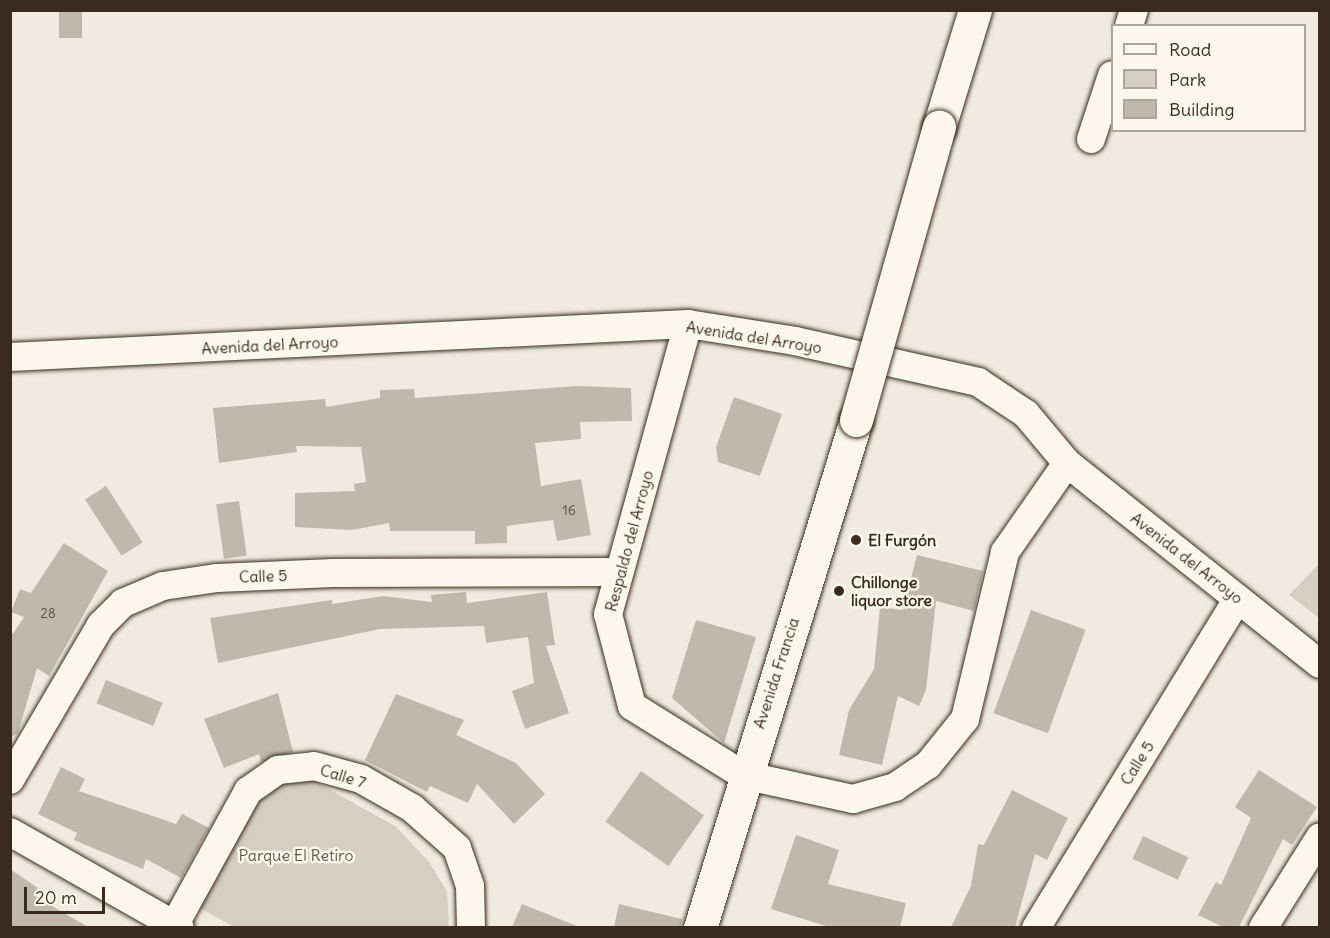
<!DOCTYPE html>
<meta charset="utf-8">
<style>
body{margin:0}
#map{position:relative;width:1330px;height:938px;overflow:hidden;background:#f0ebe0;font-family:Delius,sans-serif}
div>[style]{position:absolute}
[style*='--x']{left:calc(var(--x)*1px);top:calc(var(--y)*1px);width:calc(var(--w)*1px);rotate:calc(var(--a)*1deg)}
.green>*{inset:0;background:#d5cec3}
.building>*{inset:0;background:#c0b8ad;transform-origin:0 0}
.roads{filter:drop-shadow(0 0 2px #3b2a1e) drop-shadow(0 0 2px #3b2a1e)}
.minor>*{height:28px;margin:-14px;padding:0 14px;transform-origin:14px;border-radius:14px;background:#fbf7ec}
.major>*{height:33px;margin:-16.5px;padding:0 16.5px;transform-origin:16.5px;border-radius:16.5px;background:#fbf7ec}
.bridges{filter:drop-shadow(0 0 2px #3b2a1e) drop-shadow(0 0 2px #3b2a1e)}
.major-bridge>*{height:33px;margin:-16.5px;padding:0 16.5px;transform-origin:16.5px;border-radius:16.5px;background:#fbf7ec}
.dots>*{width:16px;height:16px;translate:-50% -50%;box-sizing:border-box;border:3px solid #fbf7ec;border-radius:50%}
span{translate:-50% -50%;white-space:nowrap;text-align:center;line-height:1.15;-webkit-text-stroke:5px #fbf7ec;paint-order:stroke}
.number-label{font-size:14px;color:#5c4e42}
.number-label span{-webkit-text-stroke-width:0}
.street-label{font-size:16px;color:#3b2a1e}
.poi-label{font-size:16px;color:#3b2a1e;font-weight:700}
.left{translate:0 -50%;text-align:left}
.park-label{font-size:16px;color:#625347}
.frame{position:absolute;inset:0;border:12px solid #3b2a1e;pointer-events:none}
.legend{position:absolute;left:1111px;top:24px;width:195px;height:108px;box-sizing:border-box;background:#fbf7ec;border:2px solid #aea59a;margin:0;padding:8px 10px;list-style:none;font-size:18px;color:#3b2a1e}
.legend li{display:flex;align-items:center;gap:12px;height:30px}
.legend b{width:30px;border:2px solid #aea59a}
.scale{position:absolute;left:24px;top:887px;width:81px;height:27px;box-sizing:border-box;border:3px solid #3b2a1e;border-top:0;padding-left:8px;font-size:18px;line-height:21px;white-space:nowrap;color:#3b2a1e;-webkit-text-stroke:4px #fbf7ec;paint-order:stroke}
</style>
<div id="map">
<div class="green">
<i style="clip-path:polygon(1319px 564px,1319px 618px,1289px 595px)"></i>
<i style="clip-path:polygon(305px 776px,395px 826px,430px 863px,447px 892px,449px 927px,234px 927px,194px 905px,248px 788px)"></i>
</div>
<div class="building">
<i style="left:59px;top:10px;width:23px;height:28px"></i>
<i style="clip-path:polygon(577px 386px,631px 388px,632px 421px,580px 422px,581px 439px,535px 443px,541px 486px,581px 479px,591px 535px,557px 541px,553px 520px,507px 526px,507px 543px,475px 544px,475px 531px,390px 531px,389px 523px,352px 530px,295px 527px,295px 493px,355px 491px,354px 484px,366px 482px,361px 447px,296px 446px,297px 452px,219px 463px,213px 408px,325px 399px,326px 407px,380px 398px,380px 390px,414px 389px,415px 398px)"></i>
<i style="clip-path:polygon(734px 397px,782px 414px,760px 476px,718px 462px,716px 447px)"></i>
<i style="left:106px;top:486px;width:67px;height:25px;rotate:57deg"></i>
<i style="left:239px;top:501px;width:55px;height:23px;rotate:82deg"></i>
<i style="clip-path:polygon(64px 543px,108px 571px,49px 676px,37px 668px,18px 733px,10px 738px,10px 638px,24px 617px,11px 612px,20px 589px,31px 593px)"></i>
<i style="clip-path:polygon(917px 555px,983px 571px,974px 611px,936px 601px,926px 690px,919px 706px,898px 696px,882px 765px,839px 755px,849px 710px,874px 669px,880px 607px,903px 610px)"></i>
<i style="clip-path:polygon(466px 592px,467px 603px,547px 592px,555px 645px,546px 646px,569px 713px,525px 729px,512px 691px,534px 683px,528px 637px,486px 643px,484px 626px,380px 629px,218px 663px,210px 618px,332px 600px,332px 604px,383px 596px,432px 602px,431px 595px)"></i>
<i style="left:1031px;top:610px;width:58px;height:110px;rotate:20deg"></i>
<i style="clip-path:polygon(696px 620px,756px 637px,724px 743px,672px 698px)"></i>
<i style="left:106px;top:680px;width:61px;height:25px;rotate:22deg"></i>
<i style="clip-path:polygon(278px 693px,293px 752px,261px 762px,259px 754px,224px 768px,204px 719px)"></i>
<i style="clip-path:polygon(396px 694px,464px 720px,456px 735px,516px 763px,545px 794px,514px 824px,477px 784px,468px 803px,430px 786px,427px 792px,365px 760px)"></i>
<i style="clip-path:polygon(61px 767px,85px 779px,79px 791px,176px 824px,182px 814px,209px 828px,181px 878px,146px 859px,143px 869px,74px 840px,77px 833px,38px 814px)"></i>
<i style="clip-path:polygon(1259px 770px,1317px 807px,1292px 845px,1283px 839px,1239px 927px,1223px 927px,1198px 915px,1216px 882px,1221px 885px,1251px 818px,1235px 807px)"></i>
<i style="left:641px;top:771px;width:77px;height:62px;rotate:35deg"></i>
<i style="clip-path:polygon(1012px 790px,1068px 818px,1047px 860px,1035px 854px,1015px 927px,951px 927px,971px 886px,978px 844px,984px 845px)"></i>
<i style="clip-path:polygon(796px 835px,839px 850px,828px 884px,906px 903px,900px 927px,829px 927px,771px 909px)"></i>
<i style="left:1143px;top:836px;width:50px;height:25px;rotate:25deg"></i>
<i style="clip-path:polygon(10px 869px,38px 888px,33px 895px,88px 927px,10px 927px)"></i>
<i style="clip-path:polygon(522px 904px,577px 926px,577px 927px,512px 927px)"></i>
<i style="clip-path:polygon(619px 904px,682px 919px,681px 927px,614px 927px)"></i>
</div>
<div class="roads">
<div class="minor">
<i style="--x:1129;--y:26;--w:17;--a:-73"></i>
<i style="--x:1091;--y:139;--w:67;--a:-71.8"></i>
<i style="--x:688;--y:324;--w:301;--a:105.4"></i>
<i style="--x:608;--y:614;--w:95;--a:75.4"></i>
<i style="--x:632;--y:706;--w:131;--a:31.9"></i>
<i style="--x:743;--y:775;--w:113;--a:12.3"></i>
<i style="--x:853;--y:799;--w:44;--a:-15.9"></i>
<i style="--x:895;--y:787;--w:40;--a:-34"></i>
<i style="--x:928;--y:765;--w:59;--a:-51.2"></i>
<i style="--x:965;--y:719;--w:172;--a:-76.5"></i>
<i style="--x:1005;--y:552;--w:108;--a:-55.1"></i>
<i style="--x:10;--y:357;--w:679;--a:-2.79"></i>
<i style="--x:688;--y:324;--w:108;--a:9"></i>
<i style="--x:795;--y:341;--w:188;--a:12.6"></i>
<i style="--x:978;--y:382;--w:58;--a:33.7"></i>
<i style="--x:1026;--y:414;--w:64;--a:50.1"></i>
<i style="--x:1067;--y:463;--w:323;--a:38.5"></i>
<i style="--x:10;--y:780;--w:180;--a:-59.6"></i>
<i style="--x:101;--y:625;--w:31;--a:-45"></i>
<i style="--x:123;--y:603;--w:43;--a:-23"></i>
<i style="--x:163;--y:586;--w:55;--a:-8.4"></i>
<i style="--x:217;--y:578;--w:116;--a:-2.5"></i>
<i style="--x:333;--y:573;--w:285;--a:-0.2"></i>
<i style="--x:10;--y:832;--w:195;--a:29.5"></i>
<i style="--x:175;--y:924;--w:152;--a:-61.2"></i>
<i style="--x:248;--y:791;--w:37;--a:-35"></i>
<i style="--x:278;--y:770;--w:36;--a:-6"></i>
<i style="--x:314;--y:766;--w:49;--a:15.5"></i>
<i style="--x:361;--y:779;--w:59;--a:29.6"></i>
<i style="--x:412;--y:808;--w:60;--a:41.6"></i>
<i style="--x:457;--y:848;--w:40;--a:71.1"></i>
<i style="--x:470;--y:886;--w:42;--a:88.6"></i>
<i style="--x:1036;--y:928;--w:386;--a:-58.5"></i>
<i style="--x:1263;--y:928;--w:107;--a:-57.9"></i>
</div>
<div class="major">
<i style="--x:939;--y:127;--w:122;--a:-72.9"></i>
<i style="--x:700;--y:928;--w:531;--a:-72.93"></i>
</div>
</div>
<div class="bridges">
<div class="major-bridge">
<i style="--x:856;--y:420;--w:305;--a:-74.2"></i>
</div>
</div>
<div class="dots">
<i style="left:856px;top:540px;background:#3b2a1e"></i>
<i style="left:839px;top:591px;background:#3b2a1e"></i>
</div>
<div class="number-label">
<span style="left:569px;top:510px">16</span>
<span style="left:48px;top:613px">28</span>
</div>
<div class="street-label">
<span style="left:754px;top:337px;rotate:9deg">Avenida del Arroyo</span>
<span style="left:270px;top:345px;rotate:-3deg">Avenida del Arroyo</span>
<span style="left:629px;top:541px;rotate:-75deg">Respaldo del Arroyo</span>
<span style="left:1187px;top:558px;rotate:38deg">Avenida del Arroyo</span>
<span style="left:263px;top:576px;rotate:-2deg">Calle 5</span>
<span style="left:776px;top:673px;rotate:-72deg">Avenida Francia</span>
<span style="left:1137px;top:763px;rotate:-58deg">Calle 5</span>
<span style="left:343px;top:776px;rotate:17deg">Calle 7</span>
</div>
<div class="poi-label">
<span class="left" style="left:868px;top:540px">El Furgón</span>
<span class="left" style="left:851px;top:591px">Chillonge<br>liquor store</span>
</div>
<div class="park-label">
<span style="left:296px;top:855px">Parque El Retiro</span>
</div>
<div class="frame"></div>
<ul class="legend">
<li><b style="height:8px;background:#fbf7ec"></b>Road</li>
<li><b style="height:16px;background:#d5cec3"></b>Park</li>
<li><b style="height:16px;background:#c0b8ad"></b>Building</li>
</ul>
<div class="scale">20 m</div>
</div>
